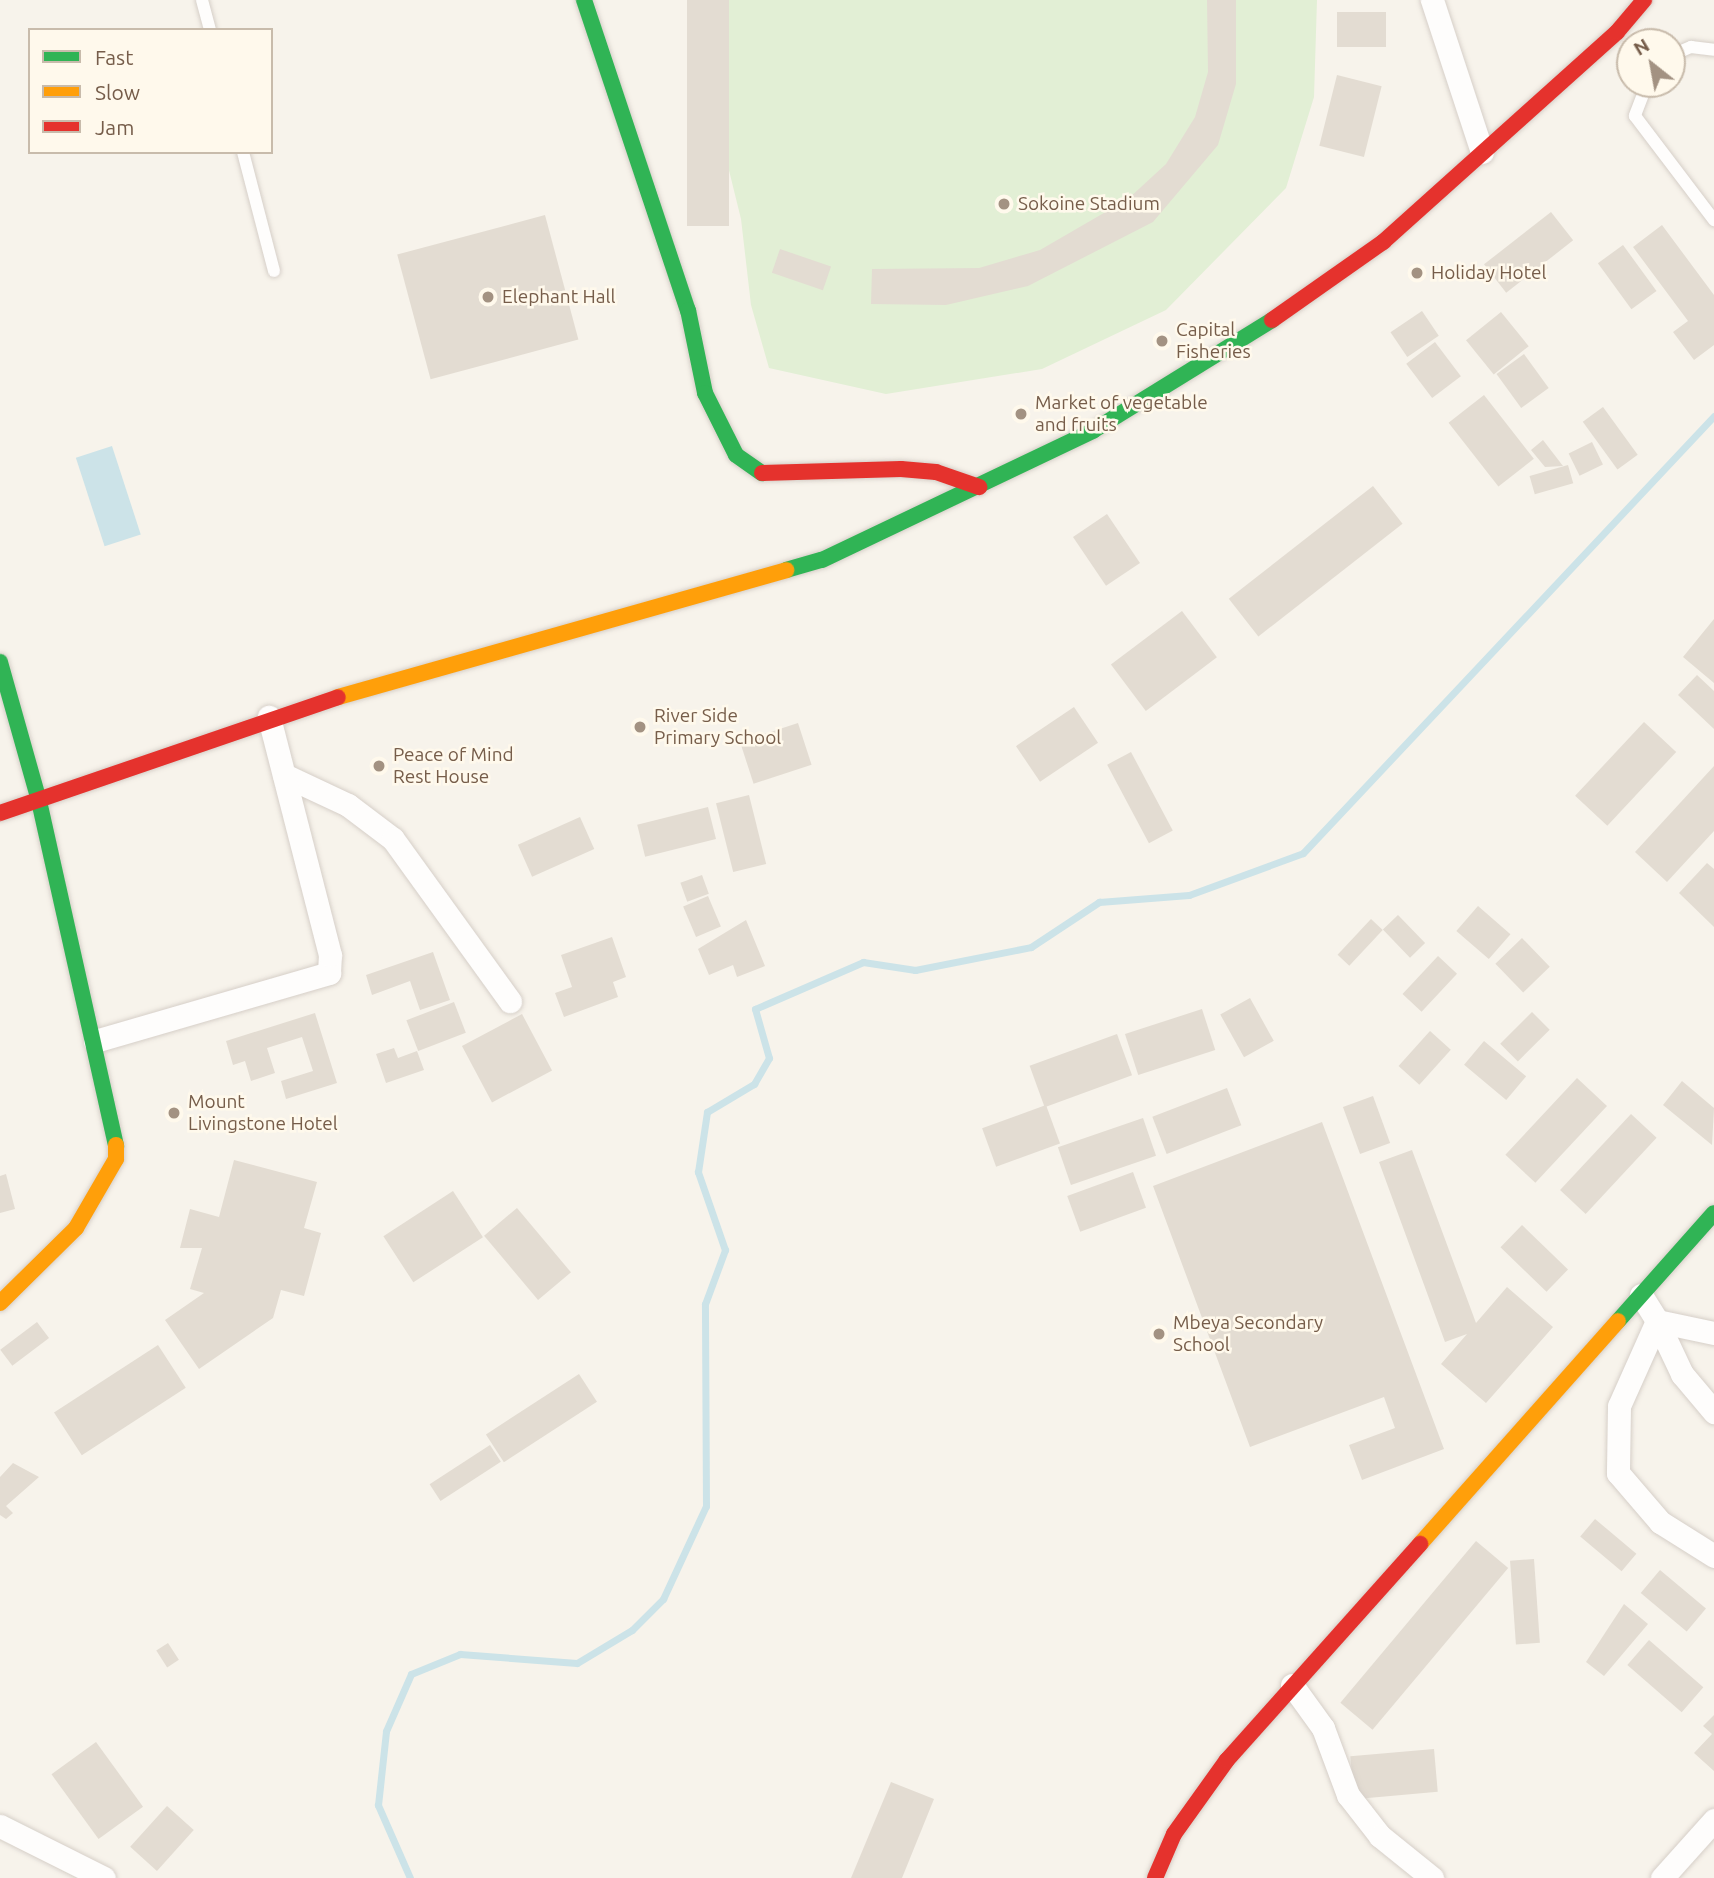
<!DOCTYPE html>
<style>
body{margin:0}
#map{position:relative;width:1714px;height:1878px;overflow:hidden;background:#f7f3eb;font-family:Ubuntu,sans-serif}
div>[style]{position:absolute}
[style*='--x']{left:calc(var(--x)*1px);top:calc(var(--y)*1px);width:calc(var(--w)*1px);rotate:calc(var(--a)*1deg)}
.green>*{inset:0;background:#e2efd5}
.water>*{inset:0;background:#cce3e8;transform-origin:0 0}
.stream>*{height:7px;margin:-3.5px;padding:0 3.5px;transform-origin:3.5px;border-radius:3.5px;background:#cce3e8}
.building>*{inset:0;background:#e3dcd2;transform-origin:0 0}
.roads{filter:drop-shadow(0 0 2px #d6cfc8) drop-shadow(0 0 2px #d6cfc8)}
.lane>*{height:12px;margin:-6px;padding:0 6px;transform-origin:6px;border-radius:6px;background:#fefdfc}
.street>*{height:23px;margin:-11.5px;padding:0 11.5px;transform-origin:11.5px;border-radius:11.5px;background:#fefdfc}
.fast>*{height:16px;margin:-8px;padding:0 8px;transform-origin:8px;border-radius:8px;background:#30b455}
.slow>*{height:16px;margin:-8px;padding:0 8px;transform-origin:8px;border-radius:8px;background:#ff9f0a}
.jam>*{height:16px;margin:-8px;padding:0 8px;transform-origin:8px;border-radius:8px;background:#e5322d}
.dots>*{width:19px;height:19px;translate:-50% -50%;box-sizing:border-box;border:4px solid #fff9ec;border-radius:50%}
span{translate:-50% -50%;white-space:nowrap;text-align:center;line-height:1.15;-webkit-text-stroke:5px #fff9ec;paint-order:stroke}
.poi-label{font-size:19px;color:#765d4a}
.left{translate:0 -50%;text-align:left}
.legend{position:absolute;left:28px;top:28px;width:245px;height:126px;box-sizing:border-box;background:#fff9ec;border:2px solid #c8bbab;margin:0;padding:9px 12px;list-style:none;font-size:21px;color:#765d4a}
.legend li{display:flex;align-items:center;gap:14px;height:35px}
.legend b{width:35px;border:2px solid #c8bbab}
.north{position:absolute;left:1616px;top:28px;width:70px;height:70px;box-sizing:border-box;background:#fff9ec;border:2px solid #c8bbab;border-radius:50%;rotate:329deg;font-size:19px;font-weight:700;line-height:28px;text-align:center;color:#765d4a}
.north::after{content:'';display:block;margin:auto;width:24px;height:32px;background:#a39282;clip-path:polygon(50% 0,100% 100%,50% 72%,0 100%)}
</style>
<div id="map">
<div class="green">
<i style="clip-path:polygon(687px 0,1317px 0,1314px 97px,1286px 188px,1166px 310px,1042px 369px,886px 394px,769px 368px,751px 305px,741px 219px)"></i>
</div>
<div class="water">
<i style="left:112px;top:446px;width:93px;height:38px;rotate:72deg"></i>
</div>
<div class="stream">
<i style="--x:410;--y:1878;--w:80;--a:-113.7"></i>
<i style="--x:378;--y:1805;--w:74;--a:-83.8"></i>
<i style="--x:386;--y:1731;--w:62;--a:-66.3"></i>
<i style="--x:411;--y:1674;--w:53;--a:-22.2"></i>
<i style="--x:460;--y:1654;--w:117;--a:4.4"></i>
<i style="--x:577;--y:1663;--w:64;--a:-31"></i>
<i style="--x:632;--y:1630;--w:44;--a:-45"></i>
<i style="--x:663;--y:1599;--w:102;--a:-65.2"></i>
<i style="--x:706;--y:1506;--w:202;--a:-90.3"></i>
<i style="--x:705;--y:1304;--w:58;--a:-69.7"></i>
<i style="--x:725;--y:1250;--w:83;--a:-109.1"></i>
<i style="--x:698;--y:1172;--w:61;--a:-81.5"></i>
<i style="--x:707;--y:1112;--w:55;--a:-30.8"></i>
<i style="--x:754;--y:1084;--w:30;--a:-60"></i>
<i style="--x:769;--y:1058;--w:51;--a:-105.9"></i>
<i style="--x:755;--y:1009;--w:118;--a:-23.5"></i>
<i style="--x:863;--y:962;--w:53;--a:8.7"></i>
<i style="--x:915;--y:970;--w:118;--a:-11.2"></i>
<i style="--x:1031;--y:947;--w:82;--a:-33.5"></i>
<i style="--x:1099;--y:902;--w:90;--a:-4.4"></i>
<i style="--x:1189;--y:895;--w:121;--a:-20.2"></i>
<i style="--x:1303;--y:853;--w:600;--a:-46.76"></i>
</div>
<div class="building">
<i style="left:687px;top:0;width:42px;height:226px"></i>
<i style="clip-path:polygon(1207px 0,1236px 0,1236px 84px,1218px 145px,1153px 222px,1028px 286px,946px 305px,871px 304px,872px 269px,979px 268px,1040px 250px,1128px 199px,1166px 164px,1195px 117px,1208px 72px)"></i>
<i style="left:1337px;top:12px;width:49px;height:35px"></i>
<i style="left:1337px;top:75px;width:46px;height:73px;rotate:14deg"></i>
<i style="left:1551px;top:212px;width:36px;height:85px;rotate:52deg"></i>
<i style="left:545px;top:215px;width:129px;height:153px;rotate:75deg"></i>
<i style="clip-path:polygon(1662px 225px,1714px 295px,1714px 345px,1694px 360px,1673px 332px,1688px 321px,1633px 247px)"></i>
<i style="left:1623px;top:245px;width:57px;height:31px;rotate:54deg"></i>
<i style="left:780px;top:249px;width:54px;height:25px;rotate:19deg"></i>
<i style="left:1422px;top:311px;width:30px;height:38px;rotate:56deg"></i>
<i style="left:1501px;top:312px;width:44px;height:45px;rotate:51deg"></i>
<i style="left:1435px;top:342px;width:43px;height:36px;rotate:53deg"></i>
<i style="left:1524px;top:354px;width:42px;height:34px;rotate:54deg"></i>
<i style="left:1484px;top:395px;width:81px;height:45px;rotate:52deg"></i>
<i style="left:1603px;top:407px;width:59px;height:25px;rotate:54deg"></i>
<i style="clip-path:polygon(1543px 440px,1563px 466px,1545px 467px,1531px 450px)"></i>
<i style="left:1592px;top:442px;width:25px;height:26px;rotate:64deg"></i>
<i style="left:1568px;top:465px;width:19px;height:40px;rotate:74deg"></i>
<i style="left:1373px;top:486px;width:48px;height:183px;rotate:52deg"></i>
<i style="left:1107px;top:514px;width:59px;height:41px;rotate:56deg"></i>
<i style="left:1182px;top:611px;width:58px;height:89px;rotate:53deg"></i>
<i style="clip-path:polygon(1714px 619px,1714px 683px,1683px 657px)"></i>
<i style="clip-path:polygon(1697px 675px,1714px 691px,1714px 729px,1678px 695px)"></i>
<i style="left:1074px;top:707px;width:43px;height:70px;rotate:56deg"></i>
<i style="left:1644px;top:722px;width:44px;height:101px;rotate:43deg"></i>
<i style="left:798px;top:723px;width:44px;height:61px;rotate:72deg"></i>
<i style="left:1131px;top:752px;width:89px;height:27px;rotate:62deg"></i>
<i style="clip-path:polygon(1714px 766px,1714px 831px,1667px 882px,1635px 852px)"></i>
<i style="left:749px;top:795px;width:71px;height:34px;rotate:76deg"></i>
<i style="left:708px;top:807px;width:33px;height:73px;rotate:76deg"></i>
<i style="left:580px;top:817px;width:35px;height:68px;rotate:66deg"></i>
<i style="clip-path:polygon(1707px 863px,1714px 869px,1714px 927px,1679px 893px)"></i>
<i style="left:702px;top:875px;width:20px;height:23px;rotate:70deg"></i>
<i style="left:708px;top:896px;width:33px;height:27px;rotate:67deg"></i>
<i style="left:1478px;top:906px;width:43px;height:33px;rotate:41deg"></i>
<i style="left:1398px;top:915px;width:39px;height:21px;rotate:46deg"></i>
<i style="left:1371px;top:919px;width:16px;height:49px;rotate:43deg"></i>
<i style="clip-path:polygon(746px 920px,765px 966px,737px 977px,733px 965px,709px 975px,698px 949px)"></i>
<i style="clip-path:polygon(612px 937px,626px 977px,613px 982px,618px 997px,564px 1017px,555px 993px,572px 987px,561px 955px)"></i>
<i style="left:1522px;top:938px;width:40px;height:37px;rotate:46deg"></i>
<i style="clip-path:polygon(433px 952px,450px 1000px,420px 1010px,410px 981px,372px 995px,366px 975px)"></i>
<i style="left:1438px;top:956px;width:26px;height:52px;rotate:43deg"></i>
<i style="left:1250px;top:998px;width:49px;height:34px;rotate:61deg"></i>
<i style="left:454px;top:1002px;width:33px;height:51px;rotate:69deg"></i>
<i style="left:1202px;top:1009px;width:43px;height:81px;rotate:72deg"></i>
<i style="left:1532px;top:1012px;width:25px;height:45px;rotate:45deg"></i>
<i style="clip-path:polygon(315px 1013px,337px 1083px,286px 1099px,281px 1081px,313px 1071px,302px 1037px,267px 1048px,275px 1073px,251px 1081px,245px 1061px,233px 1065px,226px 1041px)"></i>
<i style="left:522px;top:1014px;width:64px;height:68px;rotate:62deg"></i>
<i style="left:1430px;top:1031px;width:28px;height:47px;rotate:42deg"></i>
<i style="left:1117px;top:1034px;width:44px;height:93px;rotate:70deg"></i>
<i style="left:1484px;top:1041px;width:55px;height:31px;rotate:40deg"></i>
<i style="clip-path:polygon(394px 1048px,398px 1058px,417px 1051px,424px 1070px,386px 1083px,376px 1054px)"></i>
<i style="left:1577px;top:1078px;width:41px;height:105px;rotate:43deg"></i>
<i style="clip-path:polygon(1682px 1081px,1714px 1108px,1712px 1145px,1663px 1105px)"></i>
<i style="left:1227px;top:1088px;width:40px;height:80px;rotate:69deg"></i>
<i style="left:1373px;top:1096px;width:50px;height:32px;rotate:70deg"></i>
<i style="left:1046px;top:1105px;width:41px;height:68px;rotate:70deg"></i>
<i style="left:1631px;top:1114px;width:35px;height:104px;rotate:43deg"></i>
<i style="left:1143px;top:1118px;width:40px;height:90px;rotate:71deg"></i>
<i style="clip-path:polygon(1322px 1122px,1444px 1449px,1362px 1480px,1349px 1445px,1395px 1428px,1384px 1397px,1250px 1447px,1153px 1186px)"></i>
<i style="clip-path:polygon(1412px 1150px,1476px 1323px,1507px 1287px,1553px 1327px,1486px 1403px,1441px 1364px,1467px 1334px,1445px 1342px,1379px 1162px)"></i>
<i style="clip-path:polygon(234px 1160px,317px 1182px,304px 1228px,321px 1233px,304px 1296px,281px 1290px,273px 1318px,199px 1369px,165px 1320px,204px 1293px,190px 1289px,202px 1248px,180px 1248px,190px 1209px,219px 1217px)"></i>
<i style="left:1133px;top:1172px;width:38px;height:70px;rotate:70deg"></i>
<i style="clip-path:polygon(6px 1174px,15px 1209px,0 1213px,0 1176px)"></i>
<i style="left:453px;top:1191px;width:55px;height:83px;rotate:57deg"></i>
<i style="left:517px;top:1208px;width:84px;height:43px;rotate:50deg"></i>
<i style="left:1522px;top:1225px;width:64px;height:31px;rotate:44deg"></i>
<i style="left:37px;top:1322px;width:20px;height:46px;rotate:53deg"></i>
<i style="left:158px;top:1345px;width:51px;height:124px;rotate:57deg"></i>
<i style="left:579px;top:1374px;width:33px;height:111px;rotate:57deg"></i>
<i style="left:490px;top:1445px;width:20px;height:72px;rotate:57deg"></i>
<i style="clip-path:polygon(13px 1463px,39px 1477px,6px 1506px,13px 1513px,6px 1519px,0 1515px,0 1477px)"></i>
<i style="left:1595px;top:1519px;width:54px;height:23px;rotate:40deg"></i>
<i style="left:1476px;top:1541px;width:42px;height:211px;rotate:40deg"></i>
<i style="left:1534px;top:1559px;width:84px;height:24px;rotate:86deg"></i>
<i style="left:1660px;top:1570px;width:60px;height:30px;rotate:40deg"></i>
<i style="clip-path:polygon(1624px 1604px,1648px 1624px,1604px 1676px,1586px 1662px)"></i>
<i style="left:1649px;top:1640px;width:72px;height:33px;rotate:41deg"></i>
<i style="left:168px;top:1643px;width:20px;height:14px;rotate:57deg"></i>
<i style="clip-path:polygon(1714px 1715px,1714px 1771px,1694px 1753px,1712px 1734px,1703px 1726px)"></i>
<i style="left:96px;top:1742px;width:80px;height:55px;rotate:54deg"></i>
<i style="left:1434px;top:1749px;width:43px;height:84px;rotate:85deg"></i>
<i style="clip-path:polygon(891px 1782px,934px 1799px,902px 1878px,851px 1878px)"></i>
<i style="left:167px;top:1806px;width:36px;height:55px;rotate:42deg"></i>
</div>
<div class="roads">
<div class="lane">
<i style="--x:202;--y:0;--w:31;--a:75"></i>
<i style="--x:1672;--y:55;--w:21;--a:-23"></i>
<i style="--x:1691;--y:47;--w:23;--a:7"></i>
<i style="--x:1647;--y:84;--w:34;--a:111"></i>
<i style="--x:1635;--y:116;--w:131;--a:52.8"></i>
<i style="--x:243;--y:152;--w:123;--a:75.4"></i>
</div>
<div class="street">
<i style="--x:1432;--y:0;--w:160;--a:71.8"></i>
<i style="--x:284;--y:775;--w:71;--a:25.1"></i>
<i style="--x:348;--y:805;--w:56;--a:37.1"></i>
<i style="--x:393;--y:839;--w:200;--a:54.2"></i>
<i style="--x:95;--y:1041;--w:244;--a:-16.2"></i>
<i style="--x:329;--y:973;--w:18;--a:-87"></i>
<i style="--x:330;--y:955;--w:246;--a:-104.4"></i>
<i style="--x:1641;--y:1295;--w:31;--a:58"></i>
<i style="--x:1657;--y:1321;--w:93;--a:114.1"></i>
<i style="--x:1619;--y:1406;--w:67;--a:90.9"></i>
<i style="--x:1618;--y:1473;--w:65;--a:49.4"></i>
<i style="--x:1660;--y:1522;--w:64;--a:32.2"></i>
<i style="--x:1657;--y:1321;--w:59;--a:64.7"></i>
<i style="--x:1682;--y:1374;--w:50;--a:49.9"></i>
<i style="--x:1657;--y:1321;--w:58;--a:11.9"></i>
<i style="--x:1292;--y:1685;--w:53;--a:54.2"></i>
<i style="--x:1323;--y:1728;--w:72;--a:69.5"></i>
<i style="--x:1348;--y:1795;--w:52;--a:52"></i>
<i style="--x:1380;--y:1836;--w:67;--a:38.9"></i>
<i style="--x:0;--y:1826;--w:116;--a:26.6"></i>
<i style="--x:1662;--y:1878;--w:78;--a:-48.1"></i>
</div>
<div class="fast">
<i style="--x:584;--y:0;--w:327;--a:71.5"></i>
<i style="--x:688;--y:310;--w:85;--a:78.4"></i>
<i style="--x:705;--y:393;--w:69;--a:63.4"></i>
<i style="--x:736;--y:455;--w:32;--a:35"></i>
<i style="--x:786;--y:570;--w:37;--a:-16"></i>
<i style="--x:822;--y:560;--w:301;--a:-25.5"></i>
<i style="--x:1094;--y:430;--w:209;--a:-31.7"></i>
<i style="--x:0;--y:662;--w:144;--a:74.3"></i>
<i style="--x:39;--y:801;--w:353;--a:77.4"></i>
<i style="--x:1618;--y:1321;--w:144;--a:-48.4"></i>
</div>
<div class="slow">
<i style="--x:338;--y:697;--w:466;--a:-15.8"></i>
<i style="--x:0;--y:1303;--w:107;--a:-44.6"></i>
<i style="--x:76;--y:1228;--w:80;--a:-59.9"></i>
<i style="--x:116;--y:1159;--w:14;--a:-90"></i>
<i style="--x:1420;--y:1544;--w:298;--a:-48.4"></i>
</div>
<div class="jam">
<i style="--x:1272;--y:320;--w:136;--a:-35.1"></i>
<i style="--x:1383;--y:242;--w:314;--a:-41.9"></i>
<i style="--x:1617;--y:32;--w:42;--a:-49.8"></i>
<i style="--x:762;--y:473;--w:139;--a:-1.6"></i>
<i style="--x:901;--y:469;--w:35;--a:5"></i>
<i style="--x:936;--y:472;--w:46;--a:19.2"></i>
<i style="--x:0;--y:813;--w:357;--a:-18.9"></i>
<i style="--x:1155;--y:1878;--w:48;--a:-66.6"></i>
<i style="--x:1174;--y:1834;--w:91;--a:-54.4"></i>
<i style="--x:1227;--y:1760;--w:290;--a:-48.2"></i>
</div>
</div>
<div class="dots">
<i style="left:1004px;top:204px;background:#a39282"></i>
<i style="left:1417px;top:273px;background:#a39282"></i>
<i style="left:488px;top:297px;background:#a39282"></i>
<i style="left:1162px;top:341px;background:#a39282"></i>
<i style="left:1021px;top:414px;background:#a39282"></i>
<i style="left:640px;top:727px;background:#a39282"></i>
<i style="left:379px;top:766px;background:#a39282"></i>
<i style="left:174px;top:1113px;background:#a39282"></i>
<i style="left:1159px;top:1334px;background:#a39282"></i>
</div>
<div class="poi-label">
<span class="left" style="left:1018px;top:204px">Sokoine Stadium</span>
<span class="left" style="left:1431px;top:273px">Holiday Hotel</span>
<span class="left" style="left:502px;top:297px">Elephant Hall</span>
<span class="left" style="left:1176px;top:341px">Capital<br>Fisheries</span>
<span class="left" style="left:1035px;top:414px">Market of vegetable<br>and fruits</span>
<span class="left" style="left:654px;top:727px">River Side<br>Primary School</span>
<span class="left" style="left:393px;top:766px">Peace of Mind<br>Rest House</span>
<span class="left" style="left:188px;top:1113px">Mount<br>Livingstone Hotel</span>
<span class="left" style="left:1173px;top:1334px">Mbeya Secondary<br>School</span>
</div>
<ul class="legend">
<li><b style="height:9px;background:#30b455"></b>Fast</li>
<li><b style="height:9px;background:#ff9f0a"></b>Slow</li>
<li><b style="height:9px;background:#e5322d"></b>Jam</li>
</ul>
<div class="north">N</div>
</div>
